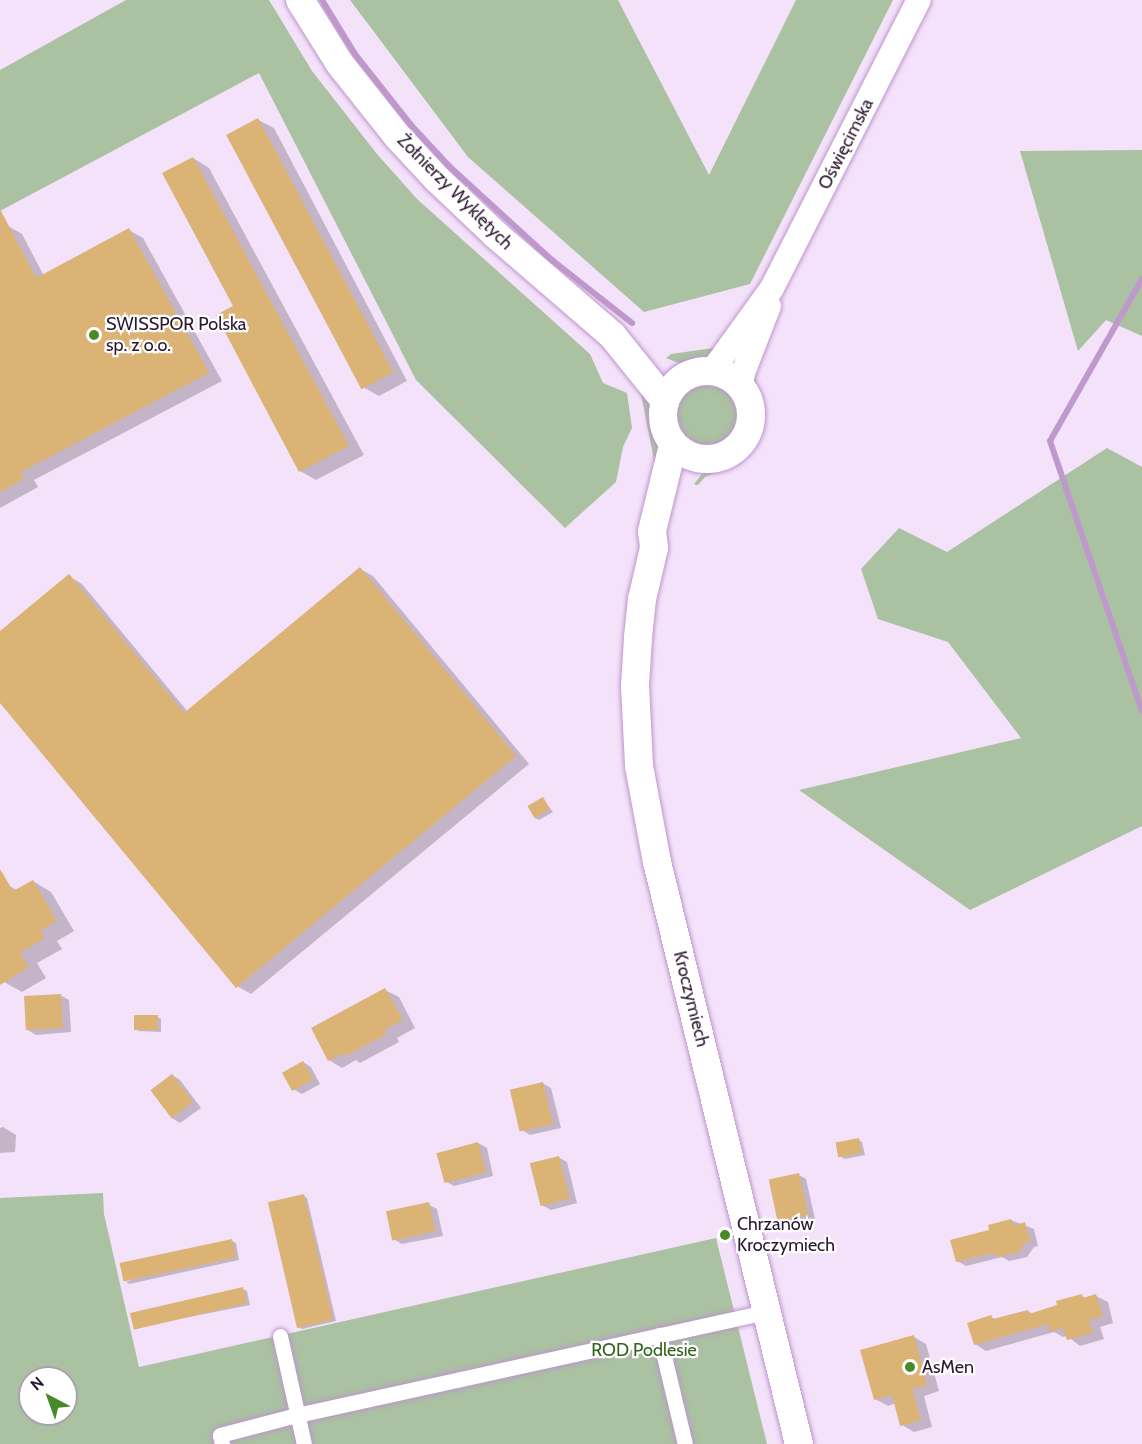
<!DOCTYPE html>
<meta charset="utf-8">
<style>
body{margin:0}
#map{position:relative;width:1142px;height:1444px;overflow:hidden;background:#f4e2fa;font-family:Cabin,sans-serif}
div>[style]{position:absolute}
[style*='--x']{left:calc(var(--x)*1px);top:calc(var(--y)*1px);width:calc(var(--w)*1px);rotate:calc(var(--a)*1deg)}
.green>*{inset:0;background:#aac1a2}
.round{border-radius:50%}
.shadow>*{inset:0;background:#0003}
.stream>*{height:6px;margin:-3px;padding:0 3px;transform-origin:3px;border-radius:3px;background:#bf99cb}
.building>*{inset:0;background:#dbb374;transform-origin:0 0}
.roads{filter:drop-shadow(0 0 2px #bf94cd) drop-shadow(0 0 2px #bf94cd)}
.pedestrian>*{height:15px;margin:-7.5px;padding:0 7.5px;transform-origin:7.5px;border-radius:7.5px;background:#fff}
.tertiary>*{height:24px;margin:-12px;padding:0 12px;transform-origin:12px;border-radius:12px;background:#fff}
.secondary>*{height:28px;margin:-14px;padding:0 14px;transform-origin:14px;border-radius:14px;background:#fff}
.secondary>.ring{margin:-14px;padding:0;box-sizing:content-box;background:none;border:28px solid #fff;border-radius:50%}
.dots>*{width:16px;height:16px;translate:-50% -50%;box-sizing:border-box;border:3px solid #fff;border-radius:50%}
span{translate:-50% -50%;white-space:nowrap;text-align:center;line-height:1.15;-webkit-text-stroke:4.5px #fff;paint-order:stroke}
.street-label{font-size:18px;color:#29182e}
.poi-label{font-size:18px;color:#29182e}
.left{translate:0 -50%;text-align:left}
.park-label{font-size:18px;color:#34631f}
.north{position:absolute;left:18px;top:1366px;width:60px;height:60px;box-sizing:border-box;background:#fff;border:2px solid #a9a3ab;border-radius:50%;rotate:319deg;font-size:16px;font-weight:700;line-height:24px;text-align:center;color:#29182e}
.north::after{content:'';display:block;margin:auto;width:21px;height:27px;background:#48892b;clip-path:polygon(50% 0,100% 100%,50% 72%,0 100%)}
</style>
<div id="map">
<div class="green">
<i style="clip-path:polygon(126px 0,269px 0,312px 71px,377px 154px,417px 199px,590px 354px,603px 383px,627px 393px,632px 428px,623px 447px,616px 482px,565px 528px,416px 380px,259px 73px,0 211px,0 70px)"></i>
<i style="clip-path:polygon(350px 0,618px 0,709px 175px,796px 0,893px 0,750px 284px,644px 312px,468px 157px)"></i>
<i style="clip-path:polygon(1142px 150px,1142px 336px,1106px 320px,1078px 351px,1020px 151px)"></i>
<i style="clip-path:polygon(720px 347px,702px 364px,686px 366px,666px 358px,671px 354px)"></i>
<i style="clip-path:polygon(757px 368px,755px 377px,763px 411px,758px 440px,742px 461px,705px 477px,698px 485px,694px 484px,702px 474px,738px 458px,750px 445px,759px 419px,751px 375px)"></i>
<i class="round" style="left:676px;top:385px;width:62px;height:62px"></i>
<i style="clip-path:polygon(640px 389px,655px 410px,655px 423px,662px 445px,655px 465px)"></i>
<i style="clip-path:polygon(1107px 448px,1142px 467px,1142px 826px,970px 910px,799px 790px,1021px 738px,948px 642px,878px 619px,861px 569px,899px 528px,947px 552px)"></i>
<i style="clip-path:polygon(evenodd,103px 1193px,104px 1214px,139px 1367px,716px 1238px,767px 1444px,0 1444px,0 1198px,103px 1193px,30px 1378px,66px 1378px,66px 1414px,30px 1414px,30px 1378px)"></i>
</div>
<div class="shadow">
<i style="clip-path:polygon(258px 120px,274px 128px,407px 381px,379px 396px,363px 387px)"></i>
<i style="clip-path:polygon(193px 158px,209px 168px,364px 455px,316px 480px,300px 471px,235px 306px)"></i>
<i style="clip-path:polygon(8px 226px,22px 234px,44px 276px,129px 230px,143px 238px,222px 381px,34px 480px,38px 487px,0 508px,0 230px)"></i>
<i style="clip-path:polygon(360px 569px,373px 576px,529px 764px,251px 994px,237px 986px,0 700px,0 633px,69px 576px,82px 584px,188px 712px)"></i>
<i style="clip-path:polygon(543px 799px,553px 812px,539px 820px,535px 818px)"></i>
<i style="clip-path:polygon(33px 881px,51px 892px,74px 931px,57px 941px,62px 949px,37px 963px,46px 978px,22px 992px,4px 982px,0 974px,0 890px,8px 885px,18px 891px)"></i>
<i style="clip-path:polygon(385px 990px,399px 997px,415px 1028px,397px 1038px,399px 1042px,360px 1063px,356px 1060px,342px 1068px,329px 1060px)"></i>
<i style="clip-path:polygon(60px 995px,69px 1000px,71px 1032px,36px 1035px,28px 1030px)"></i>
<i style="clip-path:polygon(157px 1017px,161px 1019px,161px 1032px,137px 1031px)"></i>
<i style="clip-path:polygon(303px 1062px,311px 1067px,320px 1084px,302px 1094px,293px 1089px)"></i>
<i style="clip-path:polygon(172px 1075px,180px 1080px,201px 1108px,180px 1123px,172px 1118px)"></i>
<i style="clip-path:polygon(542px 1083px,551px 1088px,561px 1128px,530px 1135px,522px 1130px)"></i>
<i style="clip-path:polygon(3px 1127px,16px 1135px,15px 1152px,0 1153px,0 1128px)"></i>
<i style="clip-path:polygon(858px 1139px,862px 1142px,865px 1155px,845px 1159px,841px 1157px)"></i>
<i style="clip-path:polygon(478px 1143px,487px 1148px,493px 1176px,454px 1186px,445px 1181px)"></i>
<i style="clip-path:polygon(558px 1157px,567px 1162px,577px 1203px,551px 1210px,542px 1205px)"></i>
<i style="clip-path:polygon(799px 1175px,806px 1179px,815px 1219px,785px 1226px,778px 1221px)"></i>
<i style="clip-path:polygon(304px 1196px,307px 1198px,336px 1321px,302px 1329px,298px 1327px)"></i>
<i style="clip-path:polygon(428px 1204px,437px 1209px,443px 1236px,402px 1244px,393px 1239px)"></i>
<i style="clip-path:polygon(1011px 1220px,1034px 1229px,1038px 1246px,1034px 1247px,1027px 1257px,1009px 1261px,1002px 1257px,966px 1266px,957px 1261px,991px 1231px)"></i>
<i style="clip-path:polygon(232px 1241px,236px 1243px,239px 1260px,129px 1284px,126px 1282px)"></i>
<i style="clip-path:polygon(243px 1289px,247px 1291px,250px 1305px,138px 1327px,134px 1325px)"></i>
<i style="clip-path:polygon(1082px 1296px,1087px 1299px,1096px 1296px,1108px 1302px,1113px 1323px,1100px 1327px,1104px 1339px,1080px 1346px,1067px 1336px,1063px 1337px,1054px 1332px,986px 1351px,975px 1344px,991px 1317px,997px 1320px,1028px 1311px,1033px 1314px)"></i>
<i style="clip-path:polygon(914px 1337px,926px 1344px,939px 1391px,924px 1396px,932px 1427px,914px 1432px,902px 1425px,896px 1403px,888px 1406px,875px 1399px)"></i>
</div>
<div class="stream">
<i style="--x:322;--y:0;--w:63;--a:58.6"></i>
<i style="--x:355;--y:54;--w:90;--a:51.7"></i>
<i style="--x:411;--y:125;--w:57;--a:47.1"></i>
<i style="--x:450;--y:167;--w:138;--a:42.4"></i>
<i style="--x:552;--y:260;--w:102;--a:38.2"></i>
<i style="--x:1142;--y:279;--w:186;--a:119.6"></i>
<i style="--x:1050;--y:441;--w:285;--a:71.2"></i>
</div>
<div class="building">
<i style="left:258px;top:118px;width:288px;height:36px;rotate:62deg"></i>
<i style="clip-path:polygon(193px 157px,349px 446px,299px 472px,216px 315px,233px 306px,162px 173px)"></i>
<i style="clip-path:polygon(0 209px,36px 278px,129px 228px,209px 373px,21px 472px,24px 479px,0 492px)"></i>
<i style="clip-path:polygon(360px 567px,516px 756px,236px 988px,0 703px,0 631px,69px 574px,184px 713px)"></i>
<i style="left:543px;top:797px;width:14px;height:18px;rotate:60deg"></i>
<i style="clip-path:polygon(0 869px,13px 891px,33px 880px,57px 921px,40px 931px,45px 938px,20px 953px,29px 967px,0 985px)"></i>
<i style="clip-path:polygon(385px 988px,403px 1020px,384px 1030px,387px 1034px,346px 1056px,344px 1053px,328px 1061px,311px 1028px)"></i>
<i style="left:61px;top:994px;width:34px;height:37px;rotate:87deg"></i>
<i style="left:158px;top:1015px;width:15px;height:24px;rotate:90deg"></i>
<i style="left:303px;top:1061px;width:21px;height:24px;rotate:61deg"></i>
<i style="left:172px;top:1074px;width:35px;height:27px;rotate:53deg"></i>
<i style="left:543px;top:1082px;width:43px;height:34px;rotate:77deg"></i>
<i style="left:859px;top:1138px;width:15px;height:24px;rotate:79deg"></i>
<i style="left:478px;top:1142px;width:31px;height:43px;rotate:75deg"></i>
<i style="left:559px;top:1156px;width:44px;height:30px;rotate:76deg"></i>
<i style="left:799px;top:1173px;width:43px;height:31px;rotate:78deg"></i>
<i style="left:304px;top:1194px;width:129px;height:37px;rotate:77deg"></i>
<i style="left:429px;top:1202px;width:30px;height:44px;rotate:78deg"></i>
<i style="clip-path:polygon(1011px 1219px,1013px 1226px,1025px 1222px,1030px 1241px,1025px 1243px,1019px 1252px,999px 1257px,992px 1253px,956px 1262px,950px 1240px,989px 1230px,988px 1225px)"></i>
<i style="left:232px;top:1239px;width:19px;height:115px;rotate:78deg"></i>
<i style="left:243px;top:1287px;width:17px;height:116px;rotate:77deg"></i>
<i style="clip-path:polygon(1082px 1294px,1083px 1298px,1096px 1294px,1103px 1316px,1089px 1320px,1093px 1333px,1067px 1340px,1063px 1328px,1050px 1332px,1048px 1324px,974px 1345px,967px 1323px,991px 1315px,993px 1319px,1028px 1310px,1029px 1314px,1057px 1305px,1056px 1301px)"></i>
<i style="clip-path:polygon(914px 1335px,927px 1385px,912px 1389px,921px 1420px,900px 1426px,892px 1395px,874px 1400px,860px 1350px)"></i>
</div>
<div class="roads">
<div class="pedestrian">
<i style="--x:659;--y:1335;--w:112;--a:76.6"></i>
<i style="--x:280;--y:1336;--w:111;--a:77.5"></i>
<i style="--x:222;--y:1444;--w:9;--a:-103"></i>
<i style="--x:220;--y:1435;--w:80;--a:-14.6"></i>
<i style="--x:297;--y:1415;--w:466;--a:-12.4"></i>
</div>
<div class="tertiary">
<i style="--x:712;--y:371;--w:102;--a:-54.1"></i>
<i style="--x:772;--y:288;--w:323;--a:-63"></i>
<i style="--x:741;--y:386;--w:13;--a:-81"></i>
<i style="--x:743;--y:373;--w:72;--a:-68.8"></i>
</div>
<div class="secondary">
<i style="--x:300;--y:0;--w:75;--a:58"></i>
<i style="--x:340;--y:64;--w:92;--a:51.6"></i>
<i style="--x:397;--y:136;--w:59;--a:47.1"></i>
<i style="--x:437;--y:179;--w:81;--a:43.5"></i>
<i style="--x:496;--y:235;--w:153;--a:40.8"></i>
<i style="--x:612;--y:335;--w:85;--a:51.2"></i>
<i class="ring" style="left:663px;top:371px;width:60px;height:60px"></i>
<i style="--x:673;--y:445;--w:89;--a:103.7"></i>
<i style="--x:652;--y:531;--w:17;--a:83"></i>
<i style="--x:654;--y:548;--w:52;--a:103.2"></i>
<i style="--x:642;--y:599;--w:39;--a:96"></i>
<i style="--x:638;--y:638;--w:48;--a:93.6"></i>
<i style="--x:635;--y:686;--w:80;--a:87.1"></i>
<i style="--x:639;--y:766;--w:98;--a:79.4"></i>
<i style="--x:657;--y:862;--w:599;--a:76.29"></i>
</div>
</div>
<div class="dots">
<i style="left:94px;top:335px;background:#48892b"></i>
<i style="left:725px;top:1235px;background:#48892b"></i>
<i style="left:910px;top:1367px;background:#48892b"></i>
</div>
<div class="street-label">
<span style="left:846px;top:144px;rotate:-63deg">Oświęcimska</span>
<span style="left:455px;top:192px;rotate:45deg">Żołnierzy Wyklętych</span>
<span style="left:691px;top:999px;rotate:76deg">Kroczymiech</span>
</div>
<div class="poi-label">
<span class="left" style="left:106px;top:335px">SWISSPOR Polska<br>sp. z o.o.</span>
<span class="left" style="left:737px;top:1235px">Chrzanów<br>Kroczymiech</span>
<span class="left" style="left:922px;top:1367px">AsMen</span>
</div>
<div class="park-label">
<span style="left:644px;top:1350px">ROD Podlesie</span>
</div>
<div class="north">N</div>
</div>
